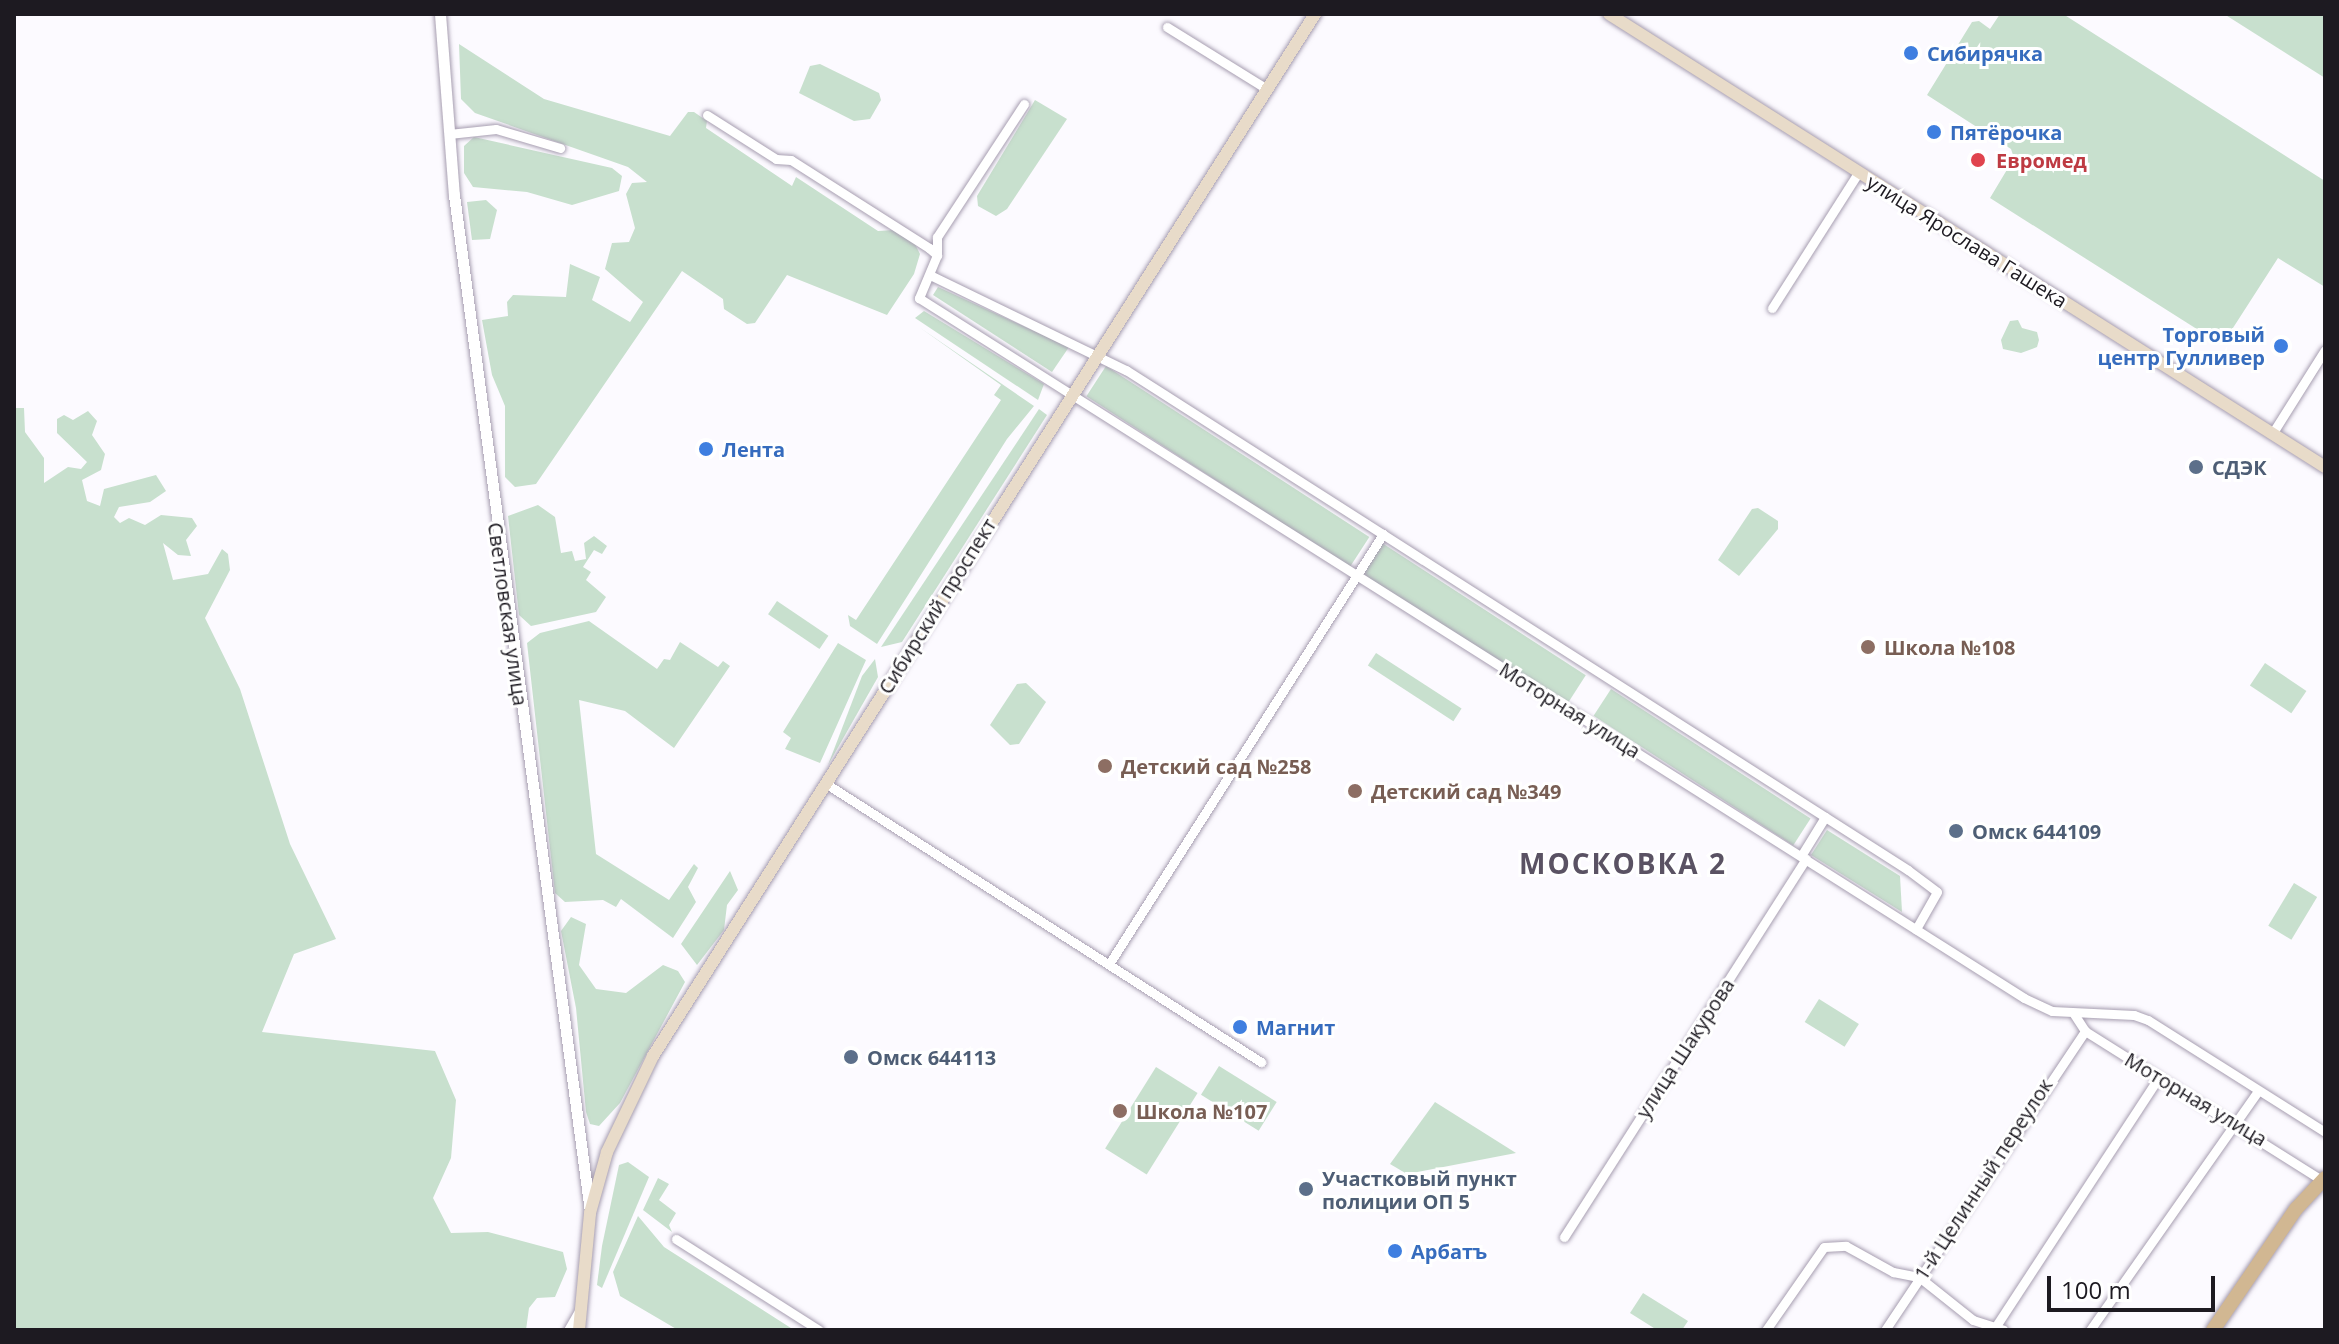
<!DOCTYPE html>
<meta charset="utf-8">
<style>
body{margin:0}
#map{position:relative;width:2339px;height:1344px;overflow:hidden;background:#fcfaff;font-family:"Open Sans",sans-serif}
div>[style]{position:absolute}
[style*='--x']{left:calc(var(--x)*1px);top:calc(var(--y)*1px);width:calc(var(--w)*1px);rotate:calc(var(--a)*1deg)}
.green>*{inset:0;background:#c8e0ce;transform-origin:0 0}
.roads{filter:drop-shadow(0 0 2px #a79eb1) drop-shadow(0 0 2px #a79eb1)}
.minor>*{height:9px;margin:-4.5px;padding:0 4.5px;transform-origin:4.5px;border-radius:4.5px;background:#fff}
.tertiary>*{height:11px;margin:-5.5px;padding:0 5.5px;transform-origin:5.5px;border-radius:5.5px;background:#fff}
.secondary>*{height:12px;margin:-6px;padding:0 6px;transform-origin:6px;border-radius:6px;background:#e8dbc9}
.primary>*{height:14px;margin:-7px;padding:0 7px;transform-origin:7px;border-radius:7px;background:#d1b792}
.dots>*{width:22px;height:22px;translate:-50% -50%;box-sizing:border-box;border:4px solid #fff;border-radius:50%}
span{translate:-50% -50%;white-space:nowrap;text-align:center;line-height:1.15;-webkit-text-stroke:6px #fff;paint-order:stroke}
.shop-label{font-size:20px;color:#366cbe;font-weight:700}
.left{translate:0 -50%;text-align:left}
.right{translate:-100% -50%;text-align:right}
.health-label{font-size:20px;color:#be3a42;font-weight:700}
.street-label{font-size:20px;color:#1d1a21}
.service-label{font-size:20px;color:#4e5e75;font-weight:700}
.education-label{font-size:20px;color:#785e54;font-weight:700}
.district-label{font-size:28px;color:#5a5263;font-weight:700;letter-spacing:2px}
.frame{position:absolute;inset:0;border:16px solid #1d1a21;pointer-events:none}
.scale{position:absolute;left:2047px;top:1276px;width:168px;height:36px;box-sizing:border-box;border:4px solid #1d1a21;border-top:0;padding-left:10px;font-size:24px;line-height:28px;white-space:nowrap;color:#1d1a21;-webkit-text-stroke:6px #fff;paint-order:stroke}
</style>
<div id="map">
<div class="green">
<i style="clip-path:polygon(2000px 14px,2063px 14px,2325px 181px,2325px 287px,2278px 258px,2222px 345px,1990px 198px,2014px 158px,2011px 149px,1927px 95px,1972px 22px,1979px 21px,1990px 29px)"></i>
<i style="clip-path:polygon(2224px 14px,2325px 14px,2325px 78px)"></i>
<i style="clip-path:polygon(459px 44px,544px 99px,670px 136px,688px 112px,694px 112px,707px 121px,706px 128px,792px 186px,796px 177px,878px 231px,895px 230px,914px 242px,920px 254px,914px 274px,887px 315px,787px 275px,755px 323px,747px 324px,724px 309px,723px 299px,682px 271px,536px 484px,515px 487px,505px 477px,505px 406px,492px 375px,482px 320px,508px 316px,507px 302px,513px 295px,566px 297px,570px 264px,600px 277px,592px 300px,630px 322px,643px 302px,605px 269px,612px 243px,629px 242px,635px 228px,626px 194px,632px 183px,647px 182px,628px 167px,475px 113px,461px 99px)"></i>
<i style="clip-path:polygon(820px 64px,879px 93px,881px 100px,870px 119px,854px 121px,799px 93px,810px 66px)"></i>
<i style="clip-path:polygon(1035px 100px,1067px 119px,1007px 209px,996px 216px,978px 206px,977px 196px)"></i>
<i style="clip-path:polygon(474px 137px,612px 168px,622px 176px,619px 191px,572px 205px,527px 192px,473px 187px,464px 173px,464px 146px)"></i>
<i style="clip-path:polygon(486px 200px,497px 210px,490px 239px,472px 240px,467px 202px)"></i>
<i style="clip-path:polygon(938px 287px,1069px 347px,1052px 372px,933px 295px)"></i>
<i style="clip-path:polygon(924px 311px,1044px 384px,1038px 400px,915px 318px)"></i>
<i style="clip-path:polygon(2018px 320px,2022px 328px,2037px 332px,2039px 340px,2037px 347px,2021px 353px,2003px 349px,2001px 340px,2010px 321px)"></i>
<i style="clip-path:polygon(919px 327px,1034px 406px,1007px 439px,877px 644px,850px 626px,848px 615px,856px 620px,1001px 400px,994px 395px,1001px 385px)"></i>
<i style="left:1106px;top:366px;width:314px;height:36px;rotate:33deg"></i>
<i style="clip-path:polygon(14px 408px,24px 408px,25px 432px,44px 458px,44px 483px,68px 467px,81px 469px,87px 462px,57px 433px,57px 419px,64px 415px,73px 420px,88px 411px,97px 421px,92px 435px,105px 454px,101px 470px,82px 480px,87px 501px,100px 506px,104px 489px,156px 475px,166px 491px,150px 502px,119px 507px,114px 517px,120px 523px,129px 518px,145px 525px,161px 515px,192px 518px,197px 526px,186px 540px,191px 556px,178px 555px,163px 543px,173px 580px,208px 574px,222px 549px,228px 554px,230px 570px,205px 618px,240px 689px,290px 844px,336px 939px,294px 954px,262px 1032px,435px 1051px,456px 1100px,451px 1158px,433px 1198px,451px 1233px,488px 1232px,563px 1252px,567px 1269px,555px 1297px,537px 1298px,529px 1308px,526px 1330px,14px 1330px)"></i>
<i style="clip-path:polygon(1039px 409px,1047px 415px,902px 642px,881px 647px)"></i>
<i style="clip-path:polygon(538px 505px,555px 517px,561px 553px,572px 551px,575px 561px,586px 559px,584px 543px,594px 536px,607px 546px,602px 554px,594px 550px,583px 567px,591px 572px,586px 580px,606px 597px,596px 612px,531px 626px,519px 615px,508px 516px)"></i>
<i style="clip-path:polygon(1758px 508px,1778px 521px,1778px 529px,1739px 576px,1718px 560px,1752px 509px)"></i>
<i style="left:1382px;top:543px;width:243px;height:37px;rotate:33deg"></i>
<i style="left:777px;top:601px;width:62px;height:16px;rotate:34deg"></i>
<i style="clip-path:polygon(589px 621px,657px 669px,664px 659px,670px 660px,680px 642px,718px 667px,723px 661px,730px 666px,674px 748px,625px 711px,579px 700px,596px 854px,669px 900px,694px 864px,698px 868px,688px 887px,696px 902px,673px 938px,621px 899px,616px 907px,603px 900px,565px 902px,555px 893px,527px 643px,540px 633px)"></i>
<i style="clip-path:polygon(838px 643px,866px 660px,820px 763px,785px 749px,791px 738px,783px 732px)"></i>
<i style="left:1376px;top:653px;width:102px;height:15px;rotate:33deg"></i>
<i style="clip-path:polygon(875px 659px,878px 677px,828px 765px,862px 676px)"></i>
<i style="left:2265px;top:663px;width:50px;height:27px;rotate:34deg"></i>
<i style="clip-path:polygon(1026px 683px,1046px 702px,1019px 744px,1010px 745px,990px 725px,1017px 684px)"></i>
<i style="left:1611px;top:689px;width:238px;height:32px;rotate:33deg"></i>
<i style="clip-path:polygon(1827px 830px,1900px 876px,1902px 912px,1811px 855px)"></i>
<i style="clip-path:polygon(730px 871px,738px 890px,727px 905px,724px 930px,697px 965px,681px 944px)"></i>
<i style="left:2294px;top:883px;width:27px;height:50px;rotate:31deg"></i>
<i style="clip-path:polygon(571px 917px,586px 924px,579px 965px,596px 989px,626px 993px,663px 965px,678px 971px,685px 982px,620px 1103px,599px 1126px,590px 1124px,586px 1112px,576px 1008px,561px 931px)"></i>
<i style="left:1819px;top:999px;width:47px;height:27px;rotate:32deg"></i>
<i style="left:1219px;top:1066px;width:68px;height:34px;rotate:32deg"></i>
<i style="left:1156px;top:1067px;width:49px;height:96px;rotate:32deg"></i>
<i style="clip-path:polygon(1435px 1102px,1516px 1153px,1407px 1174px,1390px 1164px)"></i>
<i style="clip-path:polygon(628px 1162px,649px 1177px,602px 1288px,597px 1285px,602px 1246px,619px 1165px)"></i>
<i style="clip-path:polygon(658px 1178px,669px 1184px,659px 1200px,676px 1213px,669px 1225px,672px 1232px,643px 1210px)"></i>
<i style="clip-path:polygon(638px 1216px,664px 1247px,794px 1330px,678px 1330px,620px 1296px,613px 1272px)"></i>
<i style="clip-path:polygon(1643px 1293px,1688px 1321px,1682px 1330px,1657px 1330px,1630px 1313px)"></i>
</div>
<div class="roads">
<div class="minor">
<i style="--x:1167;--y:27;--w:118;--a:31.8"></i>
<i style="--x:707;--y:115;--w:82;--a:32.5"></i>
<i style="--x:776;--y:159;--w:15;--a:4"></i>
<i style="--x:791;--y:160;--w:164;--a:32.5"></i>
<i style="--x:929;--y:248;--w:11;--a:41"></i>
<i style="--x:937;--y:255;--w:47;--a:112.7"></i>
<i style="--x:919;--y:298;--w:1308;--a:32.35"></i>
<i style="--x:2024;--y:998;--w:31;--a:25"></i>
<i style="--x:2052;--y:1011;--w:82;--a:2.8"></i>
<i style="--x:2134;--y:1015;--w:15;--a:20"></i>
<i style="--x:2148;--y:1020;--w:209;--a:32.3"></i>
<i style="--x:449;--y:134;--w:47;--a:-6.1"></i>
<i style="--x:496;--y:129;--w:67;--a:16.5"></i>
<i style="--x:937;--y:255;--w:18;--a:-90"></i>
<i style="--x:937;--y:237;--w:159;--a:-56.8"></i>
<i style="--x:932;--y:276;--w:216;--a:25.9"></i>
<i style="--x:1126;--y:370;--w:928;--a:32.59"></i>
<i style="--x:1908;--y:870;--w:36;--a:37"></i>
<i style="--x:1937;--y:892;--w:43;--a:119.6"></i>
<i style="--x:1772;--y:308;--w:160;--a:-57.5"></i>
<i style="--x:2272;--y:434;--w:99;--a:-57.8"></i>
<i style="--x:825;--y:783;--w:518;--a:32.62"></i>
<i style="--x:1801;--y:856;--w:46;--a:-58.4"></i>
<i style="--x:1109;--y:964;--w:510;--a:-57.49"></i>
<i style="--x:2074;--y:1014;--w:20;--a:57"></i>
<i style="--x:2085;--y:1031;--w:280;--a:32.2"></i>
<i style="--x:1564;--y:1237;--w:449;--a:-57.4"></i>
<i style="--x:676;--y:1239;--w:169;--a:32.5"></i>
<i style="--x:1994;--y:1329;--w:300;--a:-56.8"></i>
<i style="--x:568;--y:1330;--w:22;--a:-60"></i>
<i style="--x:1766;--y:1330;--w:101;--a:-55.1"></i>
<i style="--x:1824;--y:1247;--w:22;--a:-3"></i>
<i style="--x:1846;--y:1246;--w:54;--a:29"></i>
<i style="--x:1893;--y:1272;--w:26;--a:11"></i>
<i style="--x:1919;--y:1277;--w:69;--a:38.5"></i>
<i style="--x:1973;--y:1320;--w:32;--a:18"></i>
<i style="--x:1885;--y:1330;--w:360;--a:-56.2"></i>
<i style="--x:2090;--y:1330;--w:292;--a:-54.9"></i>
</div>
<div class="tertiary">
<i style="--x:440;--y:14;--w:182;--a:85.6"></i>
<i style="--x:454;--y:195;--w:1026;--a:82.38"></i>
</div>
<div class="secondary">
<i style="--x:1609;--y:14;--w:847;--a:32.32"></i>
<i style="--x:579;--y:1330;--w:118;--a:-84.6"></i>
<i style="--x:590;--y:1213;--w:63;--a:-74.4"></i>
<i style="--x:607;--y:1152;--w:106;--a:-64.4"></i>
<i style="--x:653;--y:1056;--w:1235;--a:-57.57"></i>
</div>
<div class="primary">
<i style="--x:2213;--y:1330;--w:147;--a:-55.6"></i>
<i style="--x:2296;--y:1209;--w:42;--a:-46.9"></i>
</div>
</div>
<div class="dots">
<i style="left:1911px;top:53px;background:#3f7fe0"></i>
<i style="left:1934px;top:132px;background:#3f7fe0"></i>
<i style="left:1978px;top:160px;background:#e0444e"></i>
<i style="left:2281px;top:346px;background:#3f7fe0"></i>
<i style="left:706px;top:449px;background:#3f7fe0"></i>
<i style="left:2196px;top:467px;background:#5c6f8a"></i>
<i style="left:1868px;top:647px;background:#8d6e63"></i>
<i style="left:1105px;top:766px;background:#8d6e63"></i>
<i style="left:1355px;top:791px;background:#8d6e63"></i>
<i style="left:1956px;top:831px;background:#5c6f8a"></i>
<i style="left:1240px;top:1027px;background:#3f7fe0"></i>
<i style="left:851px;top:1057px;background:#5c6f8a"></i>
<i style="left:1120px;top:1111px;background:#8d6e63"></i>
<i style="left:1306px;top:1189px;background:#5c6f8a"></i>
<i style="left:1395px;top:1251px;background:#3f7fe0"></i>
</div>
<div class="shop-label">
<span class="left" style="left:1927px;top:53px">Сибирячка</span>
<span class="left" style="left:1950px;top:132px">Пятёрочка</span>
<span class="right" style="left:2265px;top:346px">Торговый<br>центр Гулливер</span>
<span class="left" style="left:722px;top:449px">Лента</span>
<span class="left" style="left:1256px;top:1027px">Магнит</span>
<span class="left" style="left:1411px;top:1251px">Арбатъ</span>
</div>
<div class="health-label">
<span class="left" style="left:1996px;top:160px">Евромед</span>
</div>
<div class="street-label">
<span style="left:1967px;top:241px;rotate:32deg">улица Ярослава Гашека</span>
<span style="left:937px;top:606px;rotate:-58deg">Сибирский проспект</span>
<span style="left:508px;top:614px;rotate:82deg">Светловская улица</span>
<span style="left:1570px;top:710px;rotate:32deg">Моторная улица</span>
<span style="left:1685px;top:1048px;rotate:-57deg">улица Шакурова</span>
<span style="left:2196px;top:1099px;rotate:31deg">Моторная улица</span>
<span style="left:1983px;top:1179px;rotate:-57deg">1-й Целинный переулок</span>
</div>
<div class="service-label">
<span class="left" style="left:2212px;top:467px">СДЭК</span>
<span class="left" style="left:1972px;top:831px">Омск 644109</span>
<span class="left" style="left:867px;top:1057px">Омск 644113</span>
<span class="left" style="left:1322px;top:1190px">Участковый пункт<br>полиции ОП 5</span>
</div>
<div class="education-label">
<span class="left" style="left:1884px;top:647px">Школа №108</span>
<span class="left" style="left:1121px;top:766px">Детский сад №258</span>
<span class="left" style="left:1371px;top:791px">Детский сад №349</span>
<span class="left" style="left:1136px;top:1111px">Школа №107</span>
</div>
<div class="district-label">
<span style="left:1623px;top:863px">МОСКОВКА 2</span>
</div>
<div class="frame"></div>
<div class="scale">100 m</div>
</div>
